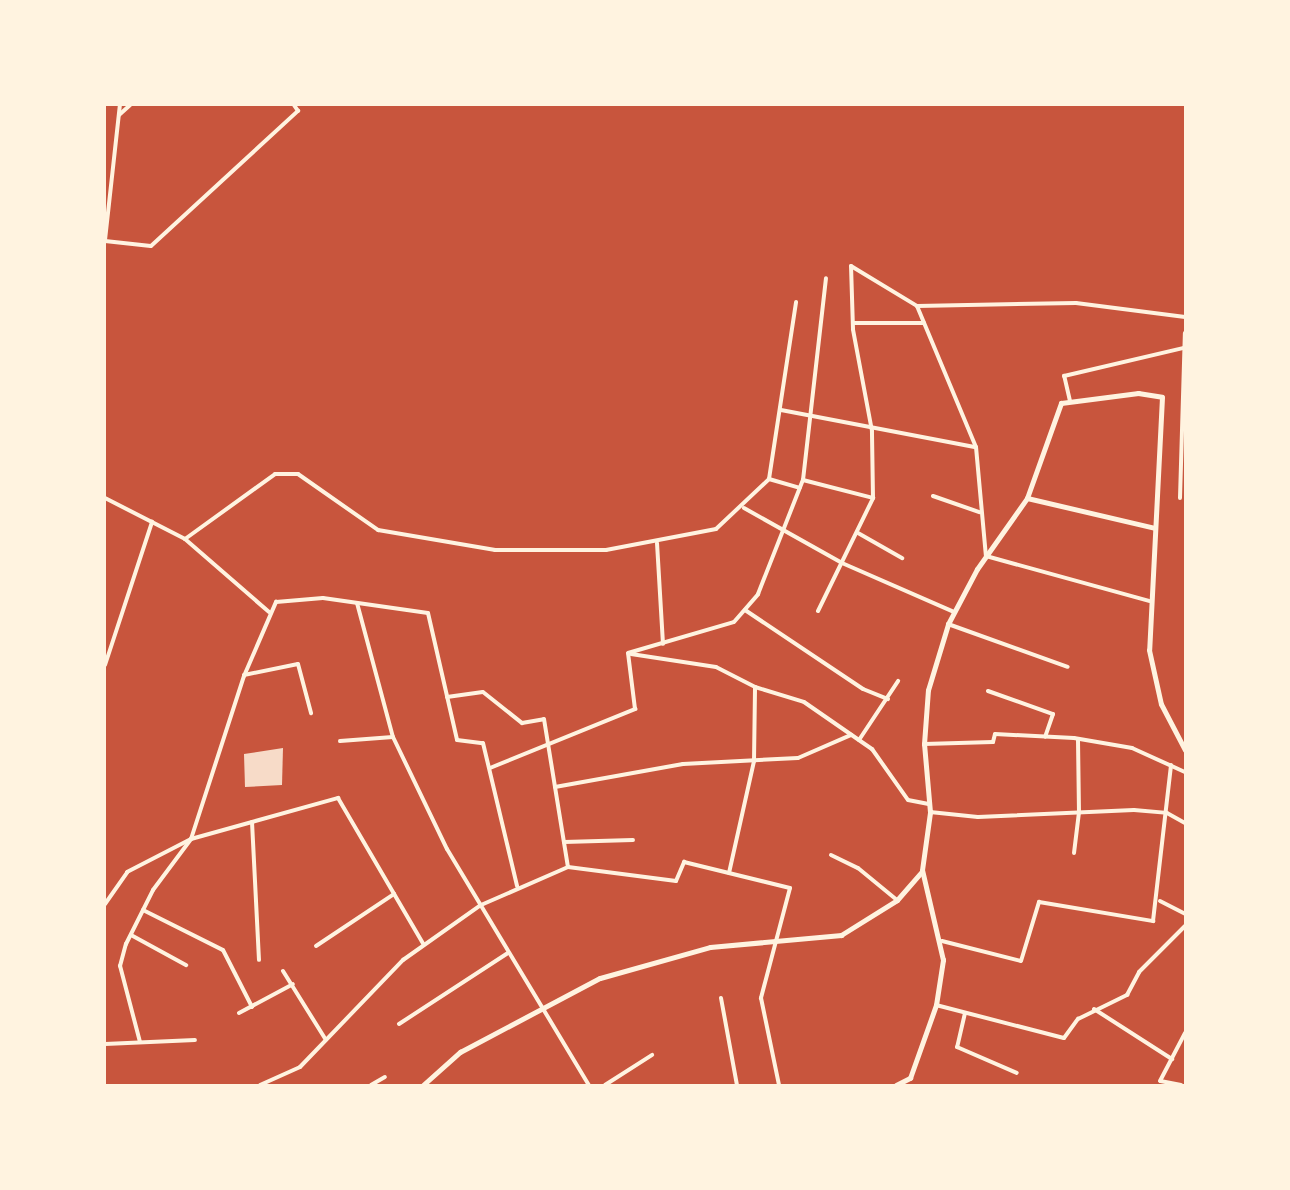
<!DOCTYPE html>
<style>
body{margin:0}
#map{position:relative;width:1290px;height:1190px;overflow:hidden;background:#c8553d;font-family:Rubik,sans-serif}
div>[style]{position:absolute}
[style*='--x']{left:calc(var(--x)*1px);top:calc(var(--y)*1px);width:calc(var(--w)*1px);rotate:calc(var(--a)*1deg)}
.building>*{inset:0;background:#f7dbc8}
.minor>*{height:4px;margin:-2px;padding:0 2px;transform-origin:2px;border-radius:2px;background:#fff3e0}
.tertiary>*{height:5px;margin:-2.5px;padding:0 2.5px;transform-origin:2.5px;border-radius:2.5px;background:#fff3e0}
span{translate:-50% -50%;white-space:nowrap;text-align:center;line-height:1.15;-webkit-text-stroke:5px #fff3e0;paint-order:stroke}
.frame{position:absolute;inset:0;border:106px solid #fff3e0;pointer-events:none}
</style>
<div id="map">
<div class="building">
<i style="clip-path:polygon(283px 748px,282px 785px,245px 787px,244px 754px)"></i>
</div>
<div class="minor">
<i style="--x:119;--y:115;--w:15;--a:-42"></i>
<i style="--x:105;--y:240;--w:136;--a:-83.7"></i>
<i style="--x:105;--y:241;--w:46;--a:6.2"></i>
<i style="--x:151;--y:246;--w:200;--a:-42.6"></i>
<i style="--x:298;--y:111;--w:7;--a:-124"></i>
<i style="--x:851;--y:266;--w:77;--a:31.2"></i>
<i style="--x:917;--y:306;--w:153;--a:67.3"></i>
<i style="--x:976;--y:447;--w:109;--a:84.8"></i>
<i style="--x:986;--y:556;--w:169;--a:15.4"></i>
<i style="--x:917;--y:306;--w:159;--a:-1.1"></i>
<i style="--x:1076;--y:303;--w:110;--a:7.3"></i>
<i style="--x:853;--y:323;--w:71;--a:0"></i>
<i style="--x:1070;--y:401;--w:26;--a:-103"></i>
<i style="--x:1064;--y:376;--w:122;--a:-13.2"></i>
<i style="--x:781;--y:410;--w:197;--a:10.8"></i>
<i style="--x:769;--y:479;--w:32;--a:16"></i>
<i style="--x:803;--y:480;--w:72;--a:14.4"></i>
<i style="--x:933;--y:496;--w:49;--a:19.2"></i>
<i style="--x:105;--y:498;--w:90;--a:27.1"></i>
<i style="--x:185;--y:539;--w:111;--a:41"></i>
<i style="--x:1180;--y:498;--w:165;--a:-88.3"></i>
<i style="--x:744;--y:508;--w:112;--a:29.3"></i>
<i style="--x:842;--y:563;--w:122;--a:23.6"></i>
<i style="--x:858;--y:533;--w:51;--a:29.6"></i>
<i style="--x:185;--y:539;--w:111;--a:-35.8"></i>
<i style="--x:275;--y:474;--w:23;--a:0"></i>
<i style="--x:298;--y:474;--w:98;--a:35"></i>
<i style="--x:378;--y:530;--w:119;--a:9.7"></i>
<i style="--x:495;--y:550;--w:111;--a:0"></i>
<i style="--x:606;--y:550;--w:112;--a:-10.8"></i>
<i style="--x:716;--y:529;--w:73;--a:-43.3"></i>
<i style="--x:769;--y:479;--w:179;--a:-81.3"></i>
<i style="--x:657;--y:543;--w:101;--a:86.6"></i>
<i style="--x:357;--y:603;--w:139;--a:75"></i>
<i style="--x:393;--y:737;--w:124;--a:64.3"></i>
<i style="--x:447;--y:849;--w:275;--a:59"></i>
<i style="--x:745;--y:610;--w:142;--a:33.8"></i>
<i style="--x:863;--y:689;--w:27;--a:22"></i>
<i style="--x:818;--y:611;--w:126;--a:-64"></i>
<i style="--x:873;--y:498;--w:67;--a:-90.9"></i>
<i style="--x:872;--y:431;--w:104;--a:-100.6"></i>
<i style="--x:853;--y:329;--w:63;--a:-91.8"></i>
<i style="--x:948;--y:624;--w:127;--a:19.7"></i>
<i style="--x:628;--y:653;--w:110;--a:-16.3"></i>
<i style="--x:734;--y:622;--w:37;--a:-49"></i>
<i style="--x:758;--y:594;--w:123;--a:-68.5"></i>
<i style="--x:803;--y:480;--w:203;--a:-83.5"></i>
<i style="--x:631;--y:654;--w:86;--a:8.7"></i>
<i style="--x:716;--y:667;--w:44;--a:27.1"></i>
<i style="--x:755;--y:687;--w:51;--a:17"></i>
<i style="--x:804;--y:702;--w:83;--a:34.7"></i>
<i style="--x:872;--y:749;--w:62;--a:54.8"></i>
<i style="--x:908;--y:800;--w:21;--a:11"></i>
<i style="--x:105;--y:665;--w:151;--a:-71.8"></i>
<i style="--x:244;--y:675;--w:55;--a:-11.5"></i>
<i style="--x:298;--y:664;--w:51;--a:75.1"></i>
<i style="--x:988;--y:691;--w:69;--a:19.5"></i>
<i style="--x:1053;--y:714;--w:24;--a:109"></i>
<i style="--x:447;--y:697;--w:36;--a:-8"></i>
<i style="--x:483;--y:692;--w:50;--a:38.5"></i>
<i style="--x:522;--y:723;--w:22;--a:-10"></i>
<i style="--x:544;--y:719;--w:150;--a:80.8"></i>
<i style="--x:859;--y:740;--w:71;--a:-56.5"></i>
<i style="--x:340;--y:741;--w:53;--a:-4.3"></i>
<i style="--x:924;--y:744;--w:69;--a:-1.7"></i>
<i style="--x:993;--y:742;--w:8;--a:-76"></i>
<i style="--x:995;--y:734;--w:79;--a:2.9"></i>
<i style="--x:1074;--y:738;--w:59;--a:9.8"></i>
<i style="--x:1132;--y:748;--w:58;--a:24.4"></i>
<i style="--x:490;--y:768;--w:157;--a:-22.1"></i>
<i style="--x:635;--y:709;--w:56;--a:-97.1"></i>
<i style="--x:555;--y:787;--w:130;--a:-10.2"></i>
<i style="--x:683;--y:764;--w:115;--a:-3"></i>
<i style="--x:798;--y:758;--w:58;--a:-23.5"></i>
<i style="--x:930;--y:812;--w:48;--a:5.9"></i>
<i style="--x:978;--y:817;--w:156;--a:-2.6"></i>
<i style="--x:1134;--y:810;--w:33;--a:5"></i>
<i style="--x:1167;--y:813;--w:21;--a:29"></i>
<i style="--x:252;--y:822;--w:138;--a:87.1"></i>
<i style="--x:564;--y:842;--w:69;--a:-1.7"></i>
<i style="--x:1074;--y:853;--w:41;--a:-83"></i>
<i style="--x:1079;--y:812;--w:73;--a:-90.8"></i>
<i style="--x:831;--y:855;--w:30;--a:26"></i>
<i style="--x:858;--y:868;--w:50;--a:39.4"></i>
<i style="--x:729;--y:873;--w:115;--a:-77.4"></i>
<i style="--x:754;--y:761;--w:74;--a:-89.2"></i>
<i style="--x:1160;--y:901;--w:28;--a:27"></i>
<i style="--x:105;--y:904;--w:39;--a:-55"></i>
<i style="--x:127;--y:872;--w:72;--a:-27.3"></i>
<i style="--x:191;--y:839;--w:153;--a:-15.6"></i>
<i style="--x:338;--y:798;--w:170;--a:59.7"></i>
<i style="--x:143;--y:910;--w:89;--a:26.6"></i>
<i style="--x:223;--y:950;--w:64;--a:63"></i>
<i style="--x:131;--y:935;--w:63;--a:28.6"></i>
<i style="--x:942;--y:941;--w:81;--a:14.2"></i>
<i style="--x:1021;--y:961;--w:62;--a:-73"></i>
<i style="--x:1039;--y:902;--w:116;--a:9.5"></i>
<i style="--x:1153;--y:921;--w:157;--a:-83.4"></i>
<i style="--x:316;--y:946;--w:94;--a:-33.7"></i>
<i style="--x:283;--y:971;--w:81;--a:58.1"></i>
<i style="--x:721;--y:998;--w:88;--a:79.6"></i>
<i style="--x:936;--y:1005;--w:132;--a:14.5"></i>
<i style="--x:1064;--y:1038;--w:24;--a:-54"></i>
<i style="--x:1078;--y:1019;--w:55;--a:-26.1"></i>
<i style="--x:1127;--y:995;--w:26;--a:-62"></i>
<i style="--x:1139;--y:972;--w:65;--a:-45"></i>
<i style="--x:1094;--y:1009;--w:93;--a:32.7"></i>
<i style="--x:239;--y:1013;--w:61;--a:-28.2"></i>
<i style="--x:965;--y:1013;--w:35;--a:103"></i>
<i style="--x:957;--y:1047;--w:65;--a:23.4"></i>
<i style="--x:399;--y:1024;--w:130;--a:-33.1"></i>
<i style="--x:140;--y:1042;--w:79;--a:-104.7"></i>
<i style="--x:120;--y:966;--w:23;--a:-75"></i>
<i style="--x:126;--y:944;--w:60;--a:-63.4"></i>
<i style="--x:153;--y:890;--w:64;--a:-53.3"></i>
<i style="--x:191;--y:839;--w:171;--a:-72"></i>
<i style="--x:244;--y:676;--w:81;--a:-66.6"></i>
<i style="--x:276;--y:602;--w:47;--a:-4.9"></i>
<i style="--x:323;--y:598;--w:106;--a:8.1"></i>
<i style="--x:428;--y:613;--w:130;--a:77.1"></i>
<i style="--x:457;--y:740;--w:26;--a:7"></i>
<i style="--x:483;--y:743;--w:147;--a:76.6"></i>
<i style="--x:105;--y:1044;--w:90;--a:-2.5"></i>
<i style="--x:260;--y:1085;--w:44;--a:-24.2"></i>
<i style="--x:300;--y:1067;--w:149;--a:-46.1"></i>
<i style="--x:403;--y:960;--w:95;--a:-35.2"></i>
<i style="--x:481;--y:905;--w:95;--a:-23.6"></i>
<i style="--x:568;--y:867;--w:109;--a:7.4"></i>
<i style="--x:676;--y:881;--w:21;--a:-67"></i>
<i style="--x:684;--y:862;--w:109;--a:13.8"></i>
<i style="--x:790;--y:888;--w:114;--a:104.8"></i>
<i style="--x:761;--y:998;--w:89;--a:78.3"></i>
<i style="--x:371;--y:1085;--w:16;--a:-30"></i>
<i style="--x:605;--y:1085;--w:56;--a:-32.6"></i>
<i style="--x:1181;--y:1085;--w:21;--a:-169"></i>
<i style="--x:1160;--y:1081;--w:54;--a:-62.5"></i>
</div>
<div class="tertiary">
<i style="--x:1027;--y:498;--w:131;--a:13.2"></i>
<i style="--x:910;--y:1078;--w:77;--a:-70.4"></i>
<i style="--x:936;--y:1005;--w:46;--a:-81.2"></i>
<i style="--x:943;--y:960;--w:92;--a:-103.1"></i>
<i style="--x:922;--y:870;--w:59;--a:-82.1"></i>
<i style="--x:930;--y:812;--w:68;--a:-95"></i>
<i style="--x:924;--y:744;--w:54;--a:-85.8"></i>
<i style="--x:928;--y:690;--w:69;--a:-73.1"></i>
<i style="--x:948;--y:624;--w:62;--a:-62.2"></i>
<i style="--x:977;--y:569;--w:87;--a:-54.8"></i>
<i style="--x:1027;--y:498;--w:101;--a:-70.3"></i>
<i style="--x:1061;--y:403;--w:78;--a:-7.4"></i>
<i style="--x:1138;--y:393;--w:24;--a:9"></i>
<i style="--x:1162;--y:397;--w:253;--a:92.9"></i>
<i style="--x:1149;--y:650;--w:55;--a:77.5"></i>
<i style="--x:1161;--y:704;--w:52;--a:62.4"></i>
<i style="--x:423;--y:1085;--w:50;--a:-41.7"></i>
<i style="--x:460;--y:1052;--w:158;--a:-27.9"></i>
<i style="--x:600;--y:978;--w:114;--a:-15.7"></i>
<i style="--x:710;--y:947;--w:132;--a:-5.2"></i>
<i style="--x:841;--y:935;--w:66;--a:-32"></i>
<i style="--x:897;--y:900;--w:38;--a:-49"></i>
<i style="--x:896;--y:1085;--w:16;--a:-27"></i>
</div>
<div class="frame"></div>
</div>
